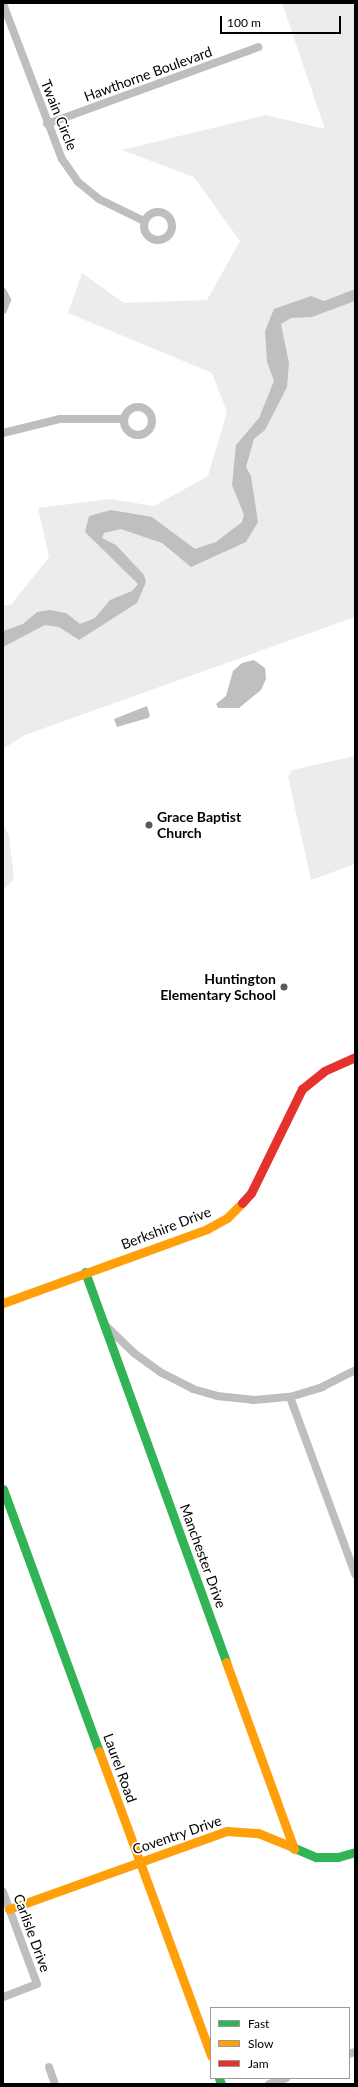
<!DOCTYPE html>
<style>
body{margin:0}
#map{position:relative;width:358px;height:2087px;overflow:hidden;background:#fff;font-family:Lato,sans-serif}
div>[style]{position:absolute}
[style*='--x']{left:calc(var(--x)*1px);top:calc(var(--y)*1px);width:calc(var(--w)*1px);rotate:calc(var(--a)*1deg)}
.green>*{inset:0;background:#ececec}
.water>*{inset:0;background:#bfbfbf}
.street>*{height:8px;margin:-4px;padding:0 4px;transform-origin:4px;border-radius:4px;background:#bebebe}
.street>.ring{margin:-4px;padding:0;box-sizing:content-box;background:none;border:8px solid #bebebe;border-radius:50%}
.fast>*{height:9px;margin:-4.5px;padding:0 4.5px;transform-origin:4.5px;border-radius:4.5px;background:#30b455}
.slow>*{height:9px;margin:-4.5px;padding:0 4.5px;transform-origin:4.5px;border-radius:4.5px;background:#ff9f0a}
.jam>*{height:9px;margin:-4.5px;padding:0 4.5px;transform-origin:4.5px;border-radius:4.5px;background:#e5322d}
.dots>*{width:11px;height:11px;translate:-50% -50%;box-sizing:border-box;border:2px solid #fff;border-radius:50%}
span{translate:-50% -50%;white-space:nowrap;text-align:center;line-height:1.15;-webkit-text-stroke:3.5px #fff;paint-order:stroke}
.street-label{font-size:14px;color:#000}
.poi-label{font-size:14px;color:#000;font-weight:700}
.left{translate:0 -50%;text-align:left}
.right{translate:-100% -50%;text-align:right}
.frame{position:absolute;inset:0;border:4px solid #000;pointer-events:none}
.legend{position:absolute;left:210px;top:2007px;width:140px;height:72px;box-sizing:border-box;background:#fff;border:1px solid #999;margin:0;padding:5px 7px;list-style:none;font-size:12px;color:#000}
.legend li{display:flex;align-items:center;gap:8px;height:20px}
.legend b{width:20px;border:1px solid #999}
.scale{position:absolute;left:220px;top:16px;width:121px;height:18px;box-sizing:border-box;border:2px solid #000;border-top:0;padding-left:5px;font-size:12px;line-height:14px;white-space:nowrap;color:#000;-webkit-text-stroke:3px #fff;paint-order:stroke}
</style>
<div id="map">
<div class="green">
<i style="clip-path:polygon(282px 3px,355px 3px,355px 617px,25px 735px,3px 749px,3px 605px,11px 605px,49px 557px,38px 508px,110px 499px,154px 506px,208px 476px,227px 412px,212px 373px,68px 313px,82px 273px,124px 303px,207px 300px,240px 241px,194px 177px,122px 150px,266px 115px,325px 129px)"></i>
<i style="clip-path:polygon(355px 756px,355px 864px,311px 880px,288px 777px,292px 770px)"></i>
<i style="clip-path:polygon(3px 824px,9px 836px,14px 879px,3px 890px)"></i>
</div>
<div class="water">
<i style="clip-path:polygon(355px 289px,355px 301px,312px 317px,291px 318px,281px 324px,289px 363px,287px 387px,265px 430px,254px 439px,246px 467px,251px 476px,258px 522px,246px 542px,191px 567px,162px 543px,121px 529px,104px 533px,102px 538px,116px 545px,144px 575px,146px 582px,137px 603px,79px 640px,59px 627px,45px 625px,3px 647px,3px 631px,23px 624px,37px 612px,50px 610px,66px 613px,80px 624px,95px 618px,110px 600px,132px 591px,138px 584px,85px 532px,89px 516px,111px 510px,152px 517px,195px 549px,216px 542px,242px 522px,244px 515px,232px 485px,236px 445px,259px 418px,274px 381px,267px 362px,265px 331px,274px 309px,311px 296px,324px 301px)"></i>
<i style="clip-path:polygon(254px 660px,265px 668px,266px 679px,261px 690px,239px 708px,218px 708px,216px 704px,226px 696px,233px 671px,242px 663px)"></i>
<i style="clip-path:polygon(147px 706px,150px 716px,148px 718px,117px 727px,114px 719px)"></i>
</div>
<div class="street">
<i style="--x:3;--y:4;--w:166;--a:69.2"></i>
<i style="--x:62;--y:159;--w:28;--a:55"></i>
<i style="--x:78;--y:182;--w:27;--a:39"></i>
<i style="--x:99;--y:199;--w:50;--a:26.1"></i>
<i style="--x:47;--y:124;--w:225;--a:-20"></i>
<i class="ring" style="left:144px;top:212px;width:20px;height:20px"></i>
<i style="--x:3;--y:292;--w:9;--a:63"></i>
<i style="--x:7;--y:300;--w:11;--a:112"></i>
<i class="ring" style="left:124px;top:407px;width:20px;height:20px"></i>
<i style="--x:3;--y:433;--w:59;--a:-13.8"></i>
<i style="--x:60;--y:419;--w:64;--a:0"></i>
<i style="--x:106;--y:1326;--w:39;--a:44"></i>
<i style="--x:134;--y:1353;--w:34;--a:36"></i>
<i style="--x:162;--y:1373;--w:35;--a:27"></i>
<i style="--x:193;--y:1389;--w:25;--a:16"></i>
<i style="--x:217;--y:1396;--w:36;--a:6"></i>
<i style="--x:253;--y:1400;--w:37;--a:-5"></i>
<i style="--x:290;--y:1397;--w:34;--a:-17"></i>
<i style="--x:322;--y:1387;--w:37;--a:-27"></i>
<i style="--x:290;--y:1397;--w:189;--a:69.8"></i>
<i style="--x:3;--y:1892;--w:98;--a:69.7"></i>
<i style="--x:37;--y:1984;--w:36;--a:159"></i>
<i style="--x:349;--y:2054;--w:6;--a:-18"></i>
<i style="--x:49;--y:2067;--w:18;--a:71"></i>
<i style="--x:269;--y:2084;--w:18;--a:-19"></i>
</div>
<div class="fast">
<i style="--x:85;--y:1272;--w:415;--a:70.1"></i>
<i style="--x:3;--y:1489;--w:279;--a:69.9"></i>
<i style="--x:292;--y:1847;--w:26;--a:23"></i>
<i style="--x:316;--y:1857;--w:22;--a:0"></i>
<i style="--x:338;--y:1857;--w:18;--a:-16"></i>
<i style="--x:219;--y:2078;--w:6;--a:72"></i>
</div>
<div class="slow">
<i style="--x:3;--y:1303;--w:217;--a:-19.9"></i>
<i style="--x:207;--y:1229;--w:23;--a:-29"></i>
<i style="--x:227;--y:1218;--w:21;--a:-45"></i>
<i style="--x:226;--y:1662;--w:199;--a:70"></i>
<i style="--x:99;--y:1751;--w:325;--a:69.8"></i>
<i style="--x:9;--y:1909;--w:232;--a:-19.7"></i>
<i style="--x:227;--y:1831;--w:31;--a:4"></i>
<i style="--x:258;--y:1833;--w:37;--a:22"></i>
</div>
<div class="jam">
<i style="--x:242;--y:1203;--w:13;--a:-48"></i>
<i style="--x:251;--y:1193;--w:116;--a:-63.9"></i>
<i style="--x:302;--y:1089;--w:28;--a:-39"></i>
<i style="--x:324;--y:1071;--w:34;--a:-24"></i>
</div>
<div class="dots">
<i style="left:149px;top:825px;background:#595959"></i>
<i style="left:284px;top:987px;background:#595959"></i>
</div>
<div class="street-label">
<span style="left:148px;top:74px;rotate:-20deg">Hawthorne Boulevard</span>
<span style="left:59px;top:115px;rotate:68deg">Twain Circle</span>
<span style="left:166px;top:1228px;rotate:-21deg">Berkshire Drive</span>
<span style="left:203px;top:1556px;rotate:70deg">Manchester Drive</span>
<span style="left:120px;top:1768px;rotate:70deg">Laurel Road</span>
<span style="left:177px;top:1835px;rotate:-19deg">Coventry Drive</span>
<span style="left:32px;top:1933px;rotate:70deg">Carlisle Drive</span>
</div>
<div class="poi-label">
<span class="left" style="left:157px;top:825px">Grace Baptist<br>Church</span>
<span class="right" style="left:276px;top:987px">Huntington<br>Elementary School</span>
</div>
<div class="frame"></div>
<ul class="legend">
<li><b style="height:5px;background:#30b455"></b>Fast</li>
<li><b style="height:5px;background:#ff9f0a"></b>Slow</li>
<li><b style="height:5px;background:#e5322d"></b>Jam</li>
</ul>
<div class="scale">100 m</div>
</div>
